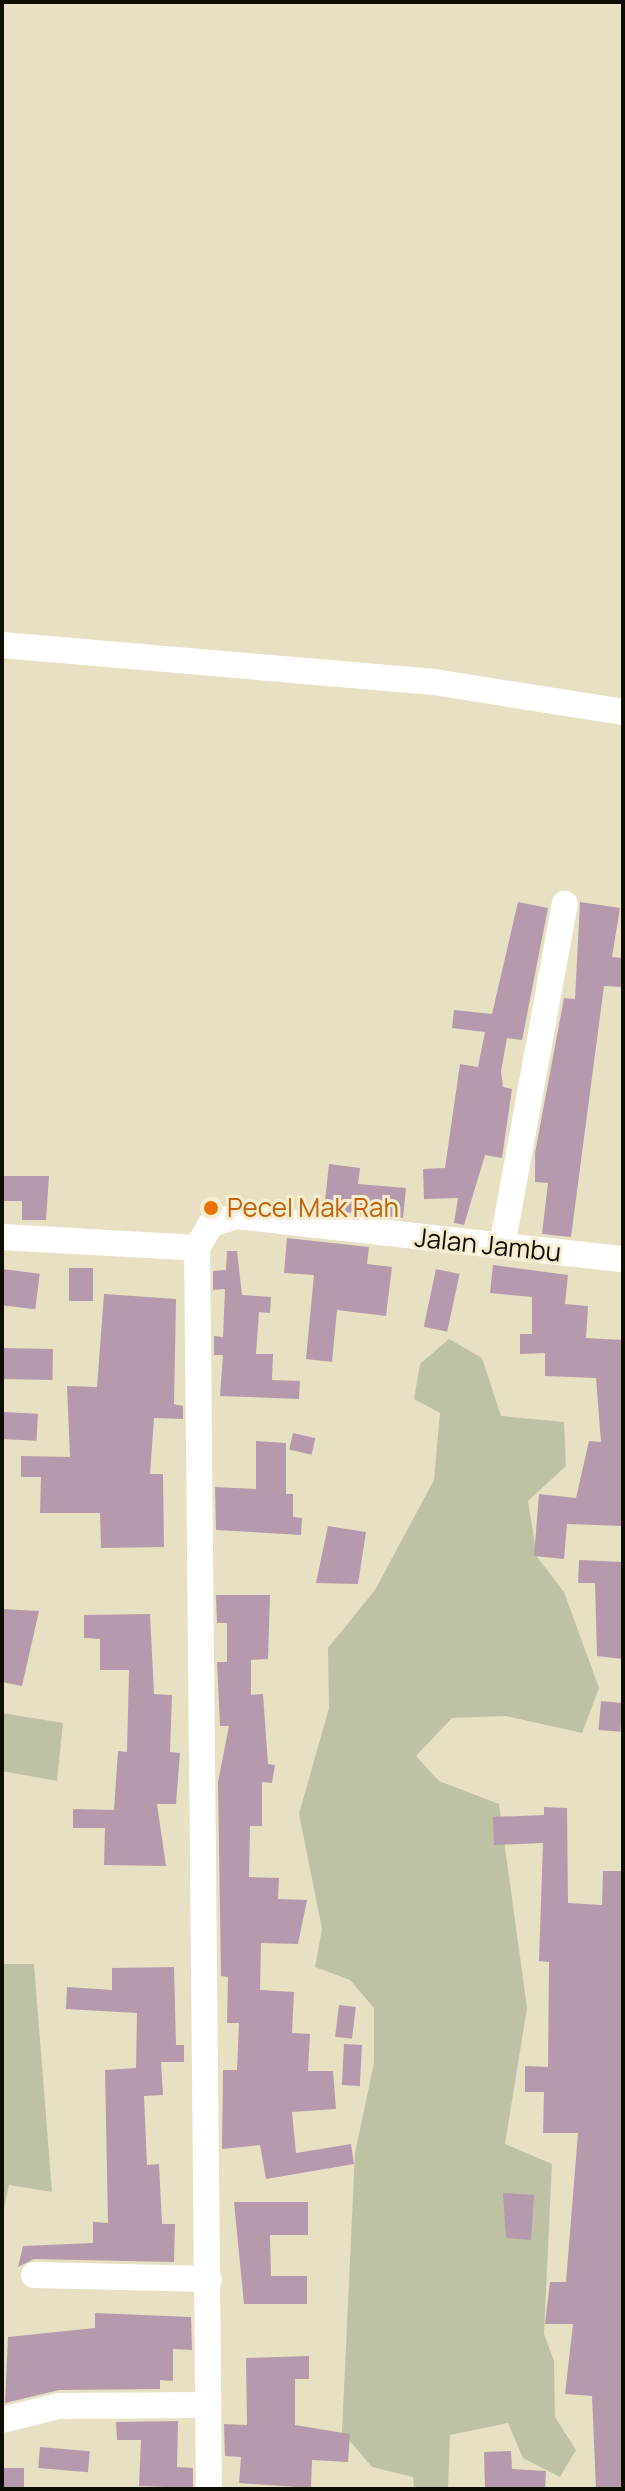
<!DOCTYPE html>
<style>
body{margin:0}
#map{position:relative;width:625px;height:2491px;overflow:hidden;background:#e8e0c2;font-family:Manrope,sans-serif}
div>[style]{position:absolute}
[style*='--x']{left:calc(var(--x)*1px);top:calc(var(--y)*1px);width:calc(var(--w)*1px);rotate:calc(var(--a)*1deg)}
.green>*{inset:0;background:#bfc1a4}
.building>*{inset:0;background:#b59aad;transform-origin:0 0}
.street>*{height:26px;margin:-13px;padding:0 13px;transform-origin:13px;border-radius:13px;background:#fff}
.dots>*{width:22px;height:22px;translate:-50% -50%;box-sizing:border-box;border:4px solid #f5edcf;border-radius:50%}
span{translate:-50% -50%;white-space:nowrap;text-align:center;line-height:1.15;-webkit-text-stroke:6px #f5edcf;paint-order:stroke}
.food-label{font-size:26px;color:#c56008}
.left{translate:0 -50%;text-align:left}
.street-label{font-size:26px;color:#0e0c03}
.frame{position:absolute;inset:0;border:4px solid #0e0c03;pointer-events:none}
</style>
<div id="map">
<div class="green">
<i style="clip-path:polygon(449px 1339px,482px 1358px,501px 1416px,564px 1422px,566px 1466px,528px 1501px,537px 1557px,564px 1592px,599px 1688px,582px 1733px,506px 1716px,452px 1718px,416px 1756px,439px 1781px,499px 1804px,527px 2008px,505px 2144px,552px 2164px,544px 2334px,554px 2361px,555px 2417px,576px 2450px,560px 2477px,523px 2458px,508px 2423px,450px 2435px,448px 2489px,414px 2489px,413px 2477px,372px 2467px,342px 2432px,355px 2153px,374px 2063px,374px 2008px,350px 1980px,315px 1967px,322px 1929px,299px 1814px,329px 1708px,328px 1648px,375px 1590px,434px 1480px,440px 1413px,414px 1399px,420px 1364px)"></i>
<i style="clip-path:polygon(2px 1713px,63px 1723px,57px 1781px,2px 1771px)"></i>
<i style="clip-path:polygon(2px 1964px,34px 1964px,52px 2192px,9px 2185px,2px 2217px)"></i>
</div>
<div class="building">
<i style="clip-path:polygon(518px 902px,548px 908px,522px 1040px,507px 1038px,501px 1071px,503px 1087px,512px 1089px,502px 1158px,485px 1155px,464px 1225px,454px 1223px,458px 1198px,424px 1199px,423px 1169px,445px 1168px,460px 1064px,478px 1067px,485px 1032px,452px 1028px,454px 1010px,492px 1014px)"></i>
<i style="clip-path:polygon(580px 902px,620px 908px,612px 957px,623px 958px,623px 987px,604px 986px,571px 1237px,542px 1234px,548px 1183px,535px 1182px,535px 1153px,564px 998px,575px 999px)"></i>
<i style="clip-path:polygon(329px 1164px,360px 1168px,358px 1184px,406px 1188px,403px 1218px,324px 1210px)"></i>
<i style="clip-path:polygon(2px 1176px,49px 1176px,46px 1220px,22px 1220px,22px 1201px,2px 1201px)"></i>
<i style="clip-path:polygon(287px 1238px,369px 1247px,367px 1264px,392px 1267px,386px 1316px,337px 1310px,332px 1362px,306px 1359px,314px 1275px,284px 1273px)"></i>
<i style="clip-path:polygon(227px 1251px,237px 1251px,242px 1295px,271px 1297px,270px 1313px,259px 1312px,256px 1354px,273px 1354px,272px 1380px,300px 1381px,299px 1399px,220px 1396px,223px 1355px,214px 1355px,214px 1336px,223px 1337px,225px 1289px,213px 1290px,213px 1271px,226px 1270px)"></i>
<i style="clip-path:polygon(493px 1265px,568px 1275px,565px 1304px,588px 1306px,586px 1338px,623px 1340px,623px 1526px,567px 1524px,564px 1559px,534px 1556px,539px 1494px,576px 1498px,589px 1441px,601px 1442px,596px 1378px,545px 1376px,545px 1353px,520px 1354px,520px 1334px,532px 1334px,532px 1297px,490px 1293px)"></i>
<i style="left:69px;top:1268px;width:24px;height:33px"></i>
<i style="left:2px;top:1269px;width:38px;height:36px;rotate:7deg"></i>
<i style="left:436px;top:1269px;width:24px;height:59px;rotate:12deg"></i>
<i style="clip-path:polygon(104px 1294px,176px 1299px,174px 1404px,183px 1406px,183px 1419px,154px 1418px,150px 1474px,163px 1474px,164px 1547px,101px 1548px,100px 1513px,40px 1513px,41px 1477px,21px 1477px,21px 1456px,70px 1457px,67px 1386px,97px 1387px)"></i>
<i style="left:2px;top:1348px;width:51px;height:31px;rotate:1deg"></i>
<i style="left:3px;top:1412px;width:35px;height:27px;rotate:3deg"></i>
<i style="left:293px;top:1433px;width:23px;height:17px;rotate:13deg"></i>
<i style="clip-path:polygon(256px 1441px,286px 1443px,286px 1494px,293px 1494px,293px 1517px,302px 1518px,301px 1535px,216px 1530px,215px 1487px,256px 1489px)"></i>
<i style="clip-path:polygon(328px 1526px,366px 1532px,358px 1584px,316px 1583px)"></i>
<i style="clip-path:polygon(579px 1560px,623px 1562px,623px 1659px,597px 1656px,595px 1583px,578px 1583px)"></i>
<i style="clip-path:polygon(216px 1595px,270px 1595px,268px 1659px,251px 1660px,251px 1695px,263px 1694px,268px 1764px,275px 1765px,272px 1783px,262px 1782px,262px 1826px,250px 1826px,249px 1877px,279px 1878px,278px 1899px,307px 1900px,298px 1944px,261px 1943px,260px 1990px,294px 1992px,292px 2033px,310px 2034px,308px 2071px,333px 2071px,336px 2109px,292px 2112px,296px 2153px,351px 2144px,354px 2164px,266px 2179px,260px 2145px,222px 2149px,223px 2070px,237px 2070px,239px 2023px,227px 2023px,228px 1977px,221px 1976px,218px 1782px,229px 1726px,220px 1726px,217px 1662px,227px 1662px,227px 1623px,217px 1623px)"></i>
<i style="clip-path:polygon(2px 1609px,39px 1611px,22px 1686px,2px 1682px)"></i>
<i style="clip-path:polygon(150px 1614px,154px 1694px,172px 1695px,170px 1752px,180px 1753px,176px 1804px,157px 1804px,166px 1866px,104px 1865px,105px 1828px,73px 1828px,73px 1809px,114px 1810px,118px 1751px,127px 1752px,129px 1670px,100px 1670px,100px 1639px,84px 1638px,84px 1615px)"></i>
<i style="left:601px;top:1701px;width:22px;height:29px;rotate:5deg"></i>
<i style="clip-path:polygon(544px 1807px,567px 1808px,568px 1903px,602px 1905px,603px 1871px,623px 1871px,623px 2489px,596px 2489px,592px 2396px,565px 2394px,573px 2324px,545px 2324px,550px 2282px,566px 2282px,578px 2133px,543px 2133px,544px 2092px,525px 2092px,525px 2066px,548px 2067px,549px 1962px,539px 1961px,543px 1843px,494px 1845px,493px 1817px,544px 1815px)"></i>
<i style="clip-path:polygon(174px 1967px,176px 2045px,184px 2045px,184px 2062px,161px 2062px,163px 2095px,144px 2096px,147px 2165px,159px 2164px,162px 2224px,175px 2224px,174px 2262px,34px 2259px,18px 2267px,23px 2246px,93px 2243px,93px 2222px,108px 2223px,105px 2070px,136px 2068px,137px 2013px,66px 2009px,67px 1987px,112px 1990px,112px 1968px)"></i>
<i style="left:339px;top:2005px;width:17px;height:32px;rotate:7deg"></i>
<i style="left:344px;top:2044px;width:18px;height:41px;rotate:3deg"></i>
<i style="clip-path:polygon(503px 2193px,534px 2195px,531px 2240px,506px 2238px)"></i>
<i style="clip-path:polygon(234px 2202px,308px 2202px,308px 2235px,270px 2235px,271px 2276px,307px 2276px,307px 2304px,244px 2304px)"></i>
<i style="clip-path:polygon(95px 2313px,191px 2317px,192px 2350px,173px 2349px,173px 2381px,160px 2380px,160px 2389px,59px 2390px,5px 2403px,8px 2337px,95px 2328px)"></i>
<i style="clip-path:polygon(309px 2356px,309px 2379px,295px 2379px,295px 2425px,350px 2434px,348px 2462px,312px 2460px,311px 2488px,239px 2483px,241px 2457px,225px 2456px,224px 2424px,247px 2425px,246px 2358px)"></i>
<i style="clip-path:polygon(178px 2421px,177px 2467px,193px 2468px,193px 2488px,139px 2486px,141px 2440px,117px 2440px,116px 2422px)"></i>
<i style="left:40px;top:2447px;width:50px;height:21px;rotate:5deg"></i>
<i style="clip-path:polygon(511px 2451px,512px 2469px,546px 2471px,545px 2489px,485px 2489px,484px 2452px)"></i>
<i style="left:2px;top:2468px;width:22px;height:21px"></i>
</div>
<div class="street">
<i style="--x:2;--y:645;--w:434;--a:4.9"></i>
<i style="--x:434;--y:682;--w:191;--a:9"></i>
<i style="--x:2;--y:1237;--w:195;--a:3.2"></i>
<i style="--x:502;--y:1246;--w:348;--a:-79.6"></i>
<i style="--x:34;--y:2275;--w:175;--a:1.3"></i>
<i style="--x:2;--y:2420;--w:59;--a:-13.8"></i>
<i style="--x:59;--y:2406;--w:149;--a:-0.4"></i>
<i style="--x:209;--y:2489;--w:1241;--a:-90.55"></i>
<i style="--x:197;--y:1248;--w:28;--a:-60"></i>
<i style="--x:211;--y:1224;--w:27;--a:-17"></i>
<i style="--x:237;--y:1216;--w:388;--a:6.4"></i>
</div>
<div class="dots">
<i style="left:211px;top:1208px;background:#e8710a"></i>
</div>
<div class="food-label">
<span class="left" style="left:227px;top:1208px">Pecel Mak Rah</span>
</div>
<div class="street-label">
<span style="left:488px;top:1245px;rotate:6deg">Jalan Jambu</span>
</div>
<div class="frame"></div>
</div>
